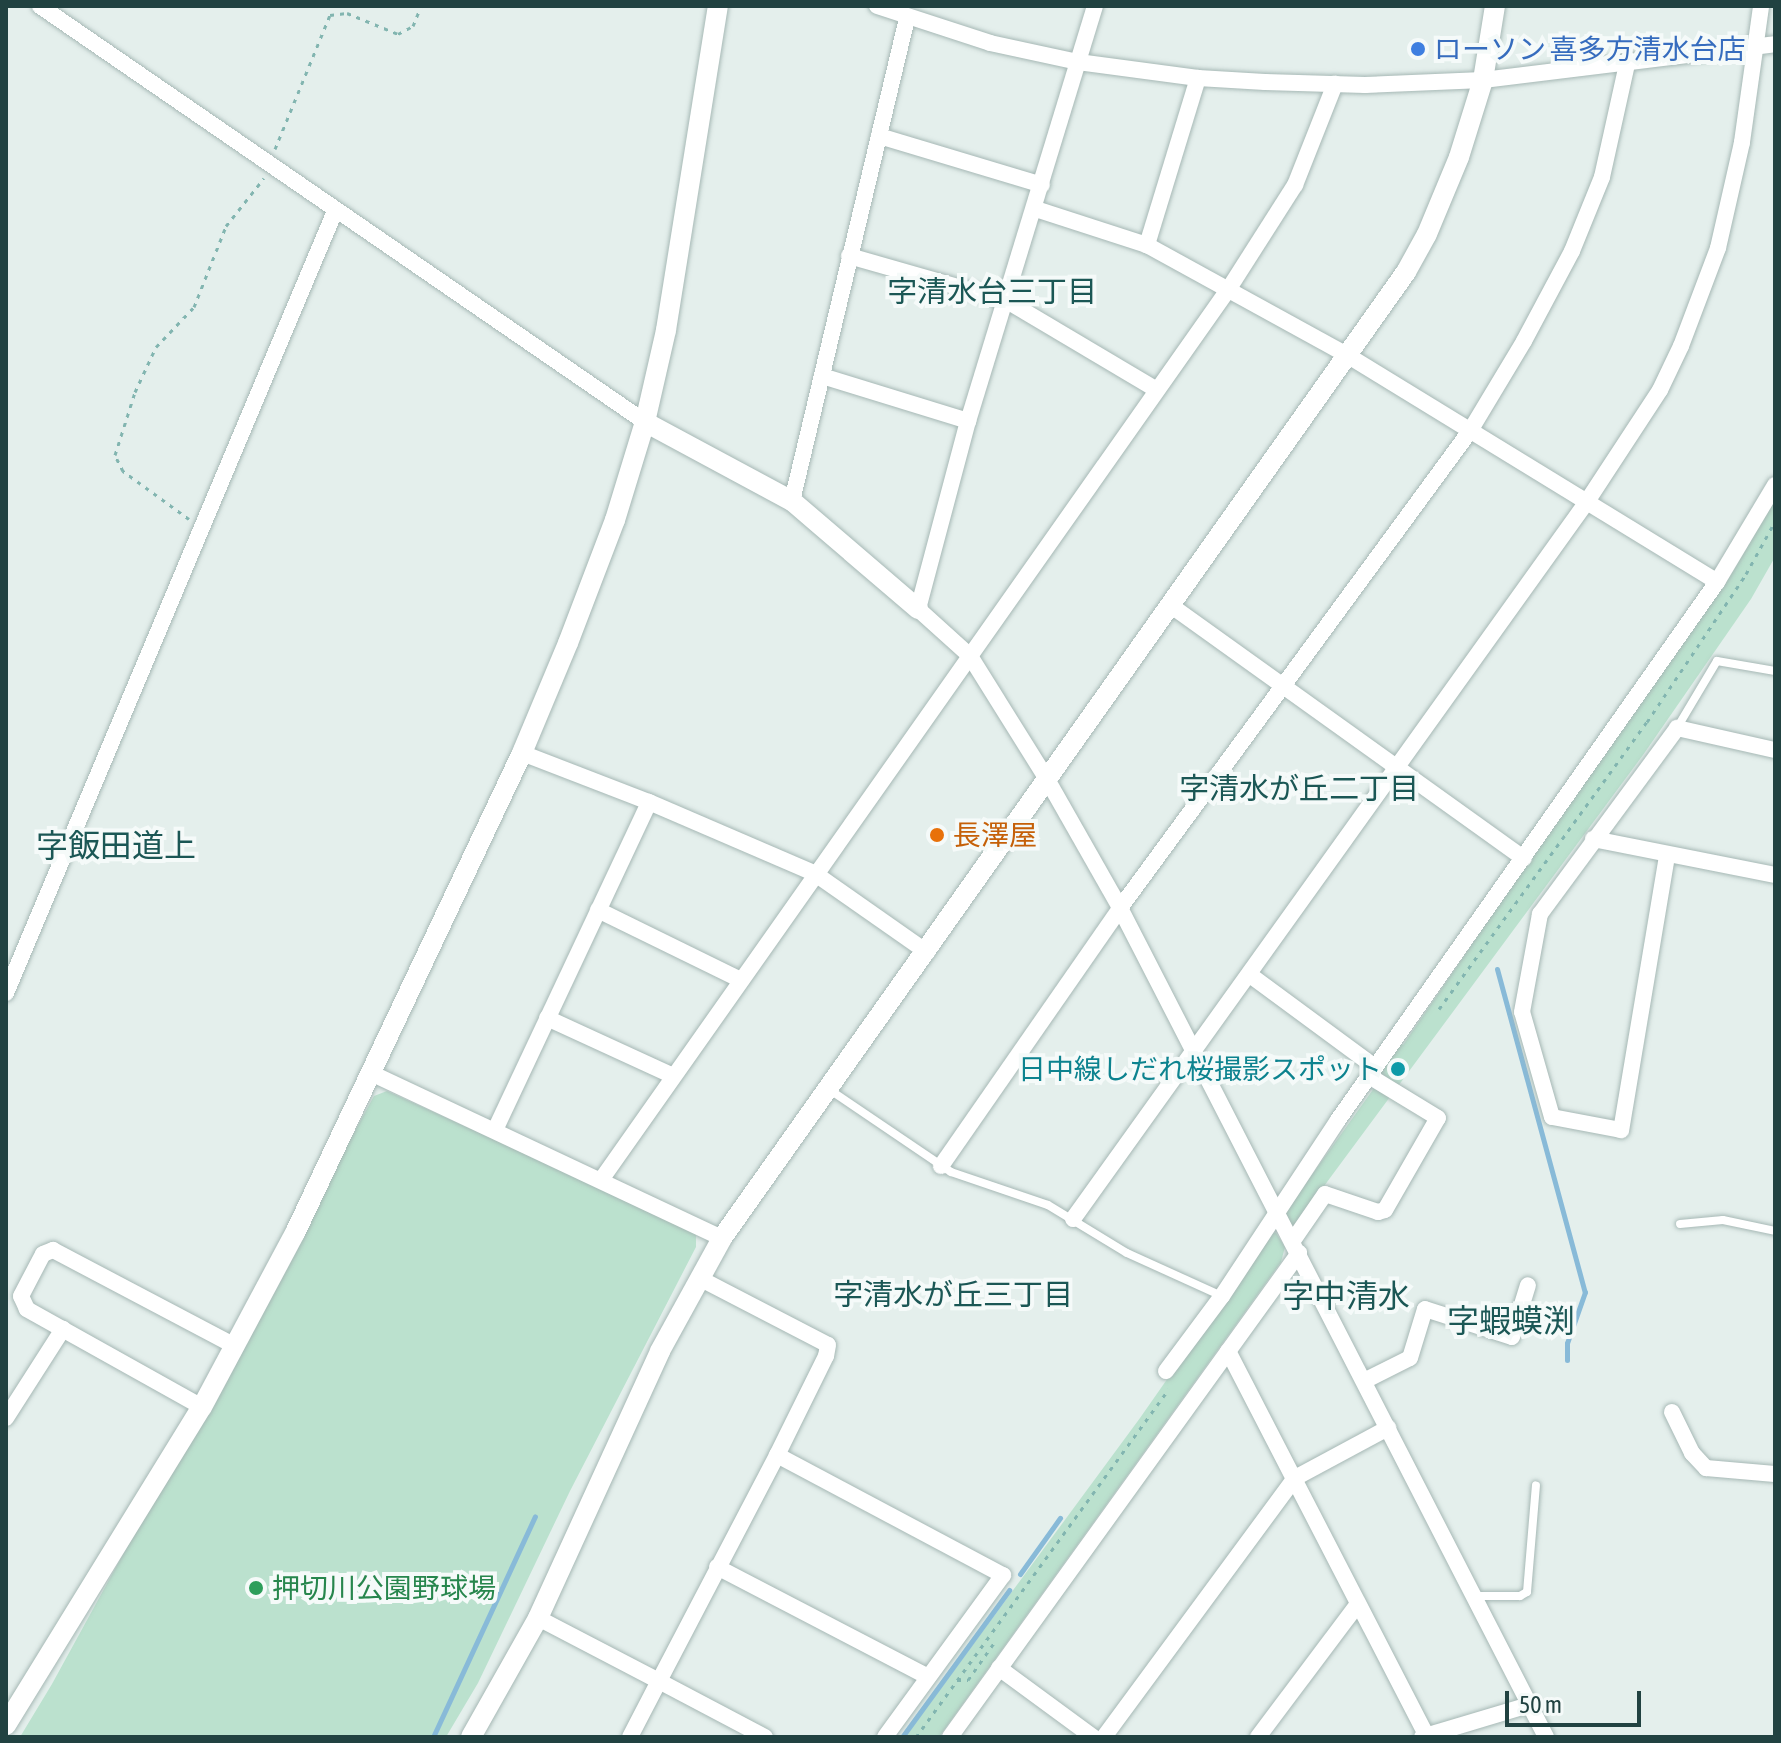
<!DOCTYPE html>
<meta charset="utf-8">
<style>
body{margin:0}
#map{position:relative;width:1781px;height:1743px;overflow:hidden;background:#e4efec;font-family:"Asap Condensed","Noto Sans JP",sans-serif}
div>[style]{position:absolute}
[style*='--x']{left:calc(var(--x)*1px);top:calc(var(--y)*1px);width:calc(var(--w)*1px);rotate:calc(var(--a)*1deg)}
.green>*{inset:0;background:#bbe1ce}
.stream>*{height:5px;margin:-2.5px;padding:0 2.5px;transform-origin:2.5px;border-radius:2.5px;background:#88bad8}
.path>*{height:3px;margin-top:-1.5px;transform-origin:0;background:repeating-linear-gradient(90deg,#82b5b0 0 4px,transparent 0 10px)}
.roads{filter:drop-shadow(0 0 2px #a6b8b5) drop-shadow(0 0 2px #a6b8b5)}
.service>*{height:8px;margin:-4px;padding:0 4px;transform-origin:4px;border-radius:4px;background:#fff}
.minor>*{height:16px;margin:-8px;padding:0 8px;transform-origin:8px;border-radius:8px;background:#fff}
.tertiary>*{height:20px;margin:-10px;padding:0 10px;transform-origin:10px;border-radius:10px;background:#fff}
.dots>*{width:22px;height:22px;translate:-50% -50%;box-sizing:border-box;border:4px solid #f5faf9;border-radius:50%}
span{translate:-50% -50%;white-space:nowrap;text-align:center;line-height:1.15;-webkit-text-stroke:8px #f5faf9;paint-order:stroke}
.shop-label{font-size:28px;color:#366cbe}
.left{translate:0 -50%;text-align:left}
.food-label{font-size:28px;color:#c56008}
.culture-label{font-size:28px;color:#0d838f}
.right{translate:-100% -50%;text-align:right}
.leisure-label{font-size:28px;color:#27864d}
.neighbourhood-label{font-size:30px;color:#1b5755}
.quarter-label{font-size:32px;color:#1b5755}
.frame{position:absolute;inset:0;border:8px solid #214241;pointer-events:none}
.scale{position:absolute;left:1505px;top:1691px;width:136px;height:36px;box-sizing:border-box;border:4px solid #214241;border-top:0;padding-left:10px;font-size:24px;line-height:28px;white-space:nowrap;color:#214241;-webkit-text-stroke:6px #f5faf9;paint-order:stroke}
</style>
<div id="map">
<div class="green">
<i style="clip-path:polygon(1775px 492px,1775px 557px,1751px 599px,1643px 755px,1293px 1228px,1285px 1214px,1291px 1204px,1377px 1084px,1377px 1076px,1400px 1043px,1403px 1045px,1477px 937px,1483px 922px)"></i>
<i style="clip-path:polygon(387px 1091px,696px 1231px,696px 1247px,570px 1491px,478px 1683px,446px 1737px,20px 1737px,52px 1684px,374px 1096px)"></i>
<i style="clip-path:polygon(1270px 1232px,1276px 1233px,1285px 1247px,1281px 1262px,939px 1737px,905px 1737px,1140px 1418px)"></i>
</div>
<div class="stream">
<i style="--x:1497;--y:969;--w:335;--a:74.8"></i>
<i style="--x:1585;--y:1292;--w:54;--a:109.4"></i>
<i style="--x:1567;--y:1343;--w:17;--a:90"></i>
<i style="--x:1020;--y:1574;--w:69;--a:-54.5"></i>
<i style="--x:433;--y:1737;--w:243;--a:-65.2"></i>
<i style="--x:902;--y:1737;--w:182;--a:-53.9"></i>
</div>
<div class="path">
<i style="--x:275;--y:149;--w:145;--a:-67.7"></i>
<i style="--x:330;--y:15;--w:17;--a:-7"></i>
<i style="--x:347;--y:13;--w:55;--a:22.4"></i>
<i style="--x:398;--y:34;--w:17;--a:-28"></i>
<i style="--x:413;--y:26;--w:22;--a:-68"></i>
<i style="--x:189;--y:519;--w:82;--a:-144"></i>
<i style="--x:123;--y:471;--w:18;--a:-117"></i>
<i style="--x:115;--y:455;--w:66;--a:-72.4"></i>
<i style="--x:135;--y:392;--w:50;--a:-65"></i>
<i style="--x:156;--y:347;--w:55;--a:-46.5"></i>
<i style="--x:194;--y:307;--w:87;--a:-68.4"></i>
<i style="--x:226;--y:226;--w:61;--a:-51.6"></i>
<i style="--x:1439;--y:1009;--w:354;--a:-54.1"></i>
<i style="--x:1647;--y:722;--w:178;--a:-56.2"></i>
<i style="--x:1746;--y:574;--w:56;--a:-61.1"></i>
<i style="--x:957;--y:1680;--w:11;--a:0"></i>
<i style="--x:968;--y:1680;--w:45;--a:-54.9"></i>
<i style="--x:916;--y:1737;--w:430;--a:-54"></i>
</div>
<div class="roads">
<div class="service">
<i style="--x:1677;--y:728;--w:78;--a:-59.2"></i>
<i style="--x:1717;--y:661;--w:59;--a:9.8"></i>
<i style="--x:830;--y:1090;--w:146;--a:34.1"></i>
<i style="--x:951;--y:1172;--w:102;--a:18.8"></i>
<i style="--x:1048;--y:1205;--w:92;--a:31.3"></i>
<i style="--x:1127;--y:1253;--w:104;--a:24.4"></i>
<i style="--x:1680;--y:1224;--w:43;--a:-5.3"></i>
<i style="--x:1723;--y:1220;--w:53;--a:11.9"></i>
<i style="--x:1473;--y:1596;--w:47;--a:0"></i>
<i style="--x:1520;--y:1596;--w:8;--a:-30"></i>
<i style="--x:1527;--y:1592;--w:107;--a:-85.2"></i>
</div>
<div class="minor">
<i style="--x:40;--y:6;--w:734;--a:34.51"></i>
<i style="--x:877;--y:6;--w:119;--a:18.1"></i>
<i style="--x:990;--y:43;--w:90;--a:12.2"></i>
<i style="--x:1078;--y:62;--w:121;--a:7.6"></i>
<i style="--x:1198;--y:78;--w:67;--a:3.4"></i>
<i style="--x:1265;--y:82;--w:100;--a:1.7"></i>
<i style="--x:1365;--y:85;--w:118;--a:-2.4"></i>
<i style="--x:1483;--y:80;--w:294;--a:-7"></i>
<i style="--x:1095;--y:6;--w:434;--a:107"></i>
<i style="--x:968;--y:421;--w:195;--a:104.9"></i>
<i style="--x:918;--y:609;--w:70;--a:42.1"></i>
<i style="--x:970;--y:656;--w:147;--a:58"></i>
<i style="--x:1048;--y:781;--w:146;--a:60.4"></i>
<i style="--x:1120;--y:908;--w:932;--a:62.8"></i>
<i style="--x:1198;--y:78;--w:175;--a:107"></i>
<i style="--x:1147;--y:245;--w:228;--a:28.8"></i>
<i style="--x:1347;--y:355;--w:434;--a:31.5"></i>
<i style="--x:879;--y:136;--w:170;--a:16.7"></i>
<i style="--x:1036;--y:209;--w:117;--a:18"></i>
<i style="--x:849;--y:256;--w:164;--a:15.9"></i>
<i style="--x:1007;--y:301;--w:174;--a:30.7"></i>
<i style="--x:822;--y:376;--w:153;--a:17.1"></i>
<i style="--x:792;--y:501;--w:497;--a:-76.6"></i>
<i style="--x:1170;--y:605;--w:435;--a:35.6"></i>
<i style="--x:522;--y:753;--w:136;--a:21.1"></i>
<i style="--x:649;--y:802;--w:180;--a:23.3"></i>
<i style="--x:814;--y:873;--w:138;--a:35"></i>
<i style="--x:1593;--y:839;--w:186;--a:11.2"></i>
<i style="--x:1667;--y:856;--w:278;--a:99.5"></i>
<i style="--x:1621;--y:1130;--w:70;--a:-169.3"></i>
<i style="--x:1552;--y:1117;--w:109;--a:-105.9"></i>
<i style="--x:1522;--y:1012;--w:100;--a:-79.6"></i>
<i style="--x:1540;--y:914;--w:231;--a:-53.6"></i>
<i style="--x:1677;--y:728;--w:100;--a:12.7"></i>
<i style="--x:598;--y:910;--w:157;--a:26.1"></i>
<i style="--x:1250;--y:975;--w:155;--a:36.4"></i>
<i style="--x:6;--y:993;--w:848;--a:-67.18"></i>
<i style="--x:547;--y:1018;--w:139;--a:24.7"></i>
<i style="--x:373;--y:1074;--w:386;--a:25.2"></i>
<i style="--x:495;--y:1130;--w:362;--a:-64.8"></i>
<i style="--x:941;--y:1166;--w:314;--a:-55.2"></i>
<i style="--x:1120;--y:908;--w:592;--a:-53.73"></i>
<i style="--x:1470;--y:431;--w:105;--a:-59"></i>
<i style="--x:1524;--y:341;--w:102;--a:-61.9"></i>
<i style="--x:1572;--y:251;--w:80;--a:-67.9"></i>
<i style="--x:1602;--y:177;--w:120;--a:-77.5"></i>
<i style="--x:601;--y:1180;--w:1089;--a:-54.84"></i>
<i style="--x:1228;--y:290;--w:125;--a:-57.5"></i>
<i style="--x:1295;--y:185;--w:109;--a:-68.4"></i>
<i style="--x:1073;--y:1219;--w:881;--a:-54.38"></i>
<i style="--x:1586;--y:503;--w:135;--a:-56.8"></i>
<i style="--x:1660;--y:390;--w:49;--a:-64.5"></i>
<i style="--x:1681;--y:346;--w:105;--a:-69.3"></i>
<i style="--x:1718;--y:248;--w:109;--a:-77.2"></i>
<i style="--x:1742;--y:142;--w:137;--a:-82"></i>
<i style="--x:1292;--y:1242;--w:58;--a:-55.5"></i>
<i style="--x:1325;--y:1194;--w:56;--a:18.8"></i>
<i style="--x:1378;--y:1212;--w:7;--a:-16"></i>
<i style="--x:1385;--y:1210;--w:106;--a:-60.1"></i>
<i style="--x:1438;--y:1118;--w:81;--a:-148.7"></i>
<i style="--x:699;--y:1278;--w:145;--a:27.4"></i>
<i style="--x:828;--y:1345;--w:11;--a:100"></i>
<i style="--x:826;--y:1356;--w:110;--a:116.3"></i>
<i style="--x:777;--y:1455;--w:256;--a:28"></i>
<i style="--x:1003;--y:1575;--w:200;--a:126.1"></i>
<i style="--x:1228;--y:1351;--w:434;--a:62.7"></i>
<i style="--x:1166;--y:1371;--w:94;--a:-53.3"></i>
<i style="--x:1222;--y:1296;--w:211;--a:-56.6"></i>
<i style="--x:1338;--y:1120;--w:658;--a:-54.84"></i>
<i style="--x:1717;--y:582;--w:113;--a:-59.1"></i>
<i style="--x:1364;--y:1381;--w:51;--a:-26.6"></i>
<i style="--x:1410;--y:1358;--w:51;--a:-73"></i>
<i style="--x:1425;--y:1309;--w:91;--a:17.8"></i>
<i style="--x:1512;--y:1337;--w:54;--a:-72.9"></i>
<i style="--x:202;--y:1407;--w:201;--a:-150.8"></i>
<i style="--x:27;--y:1309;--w:14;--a:-115"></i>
<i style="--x:21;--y:1296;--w:47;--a:-62.4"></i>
<i style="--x:43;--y:1254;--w:11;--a:-22"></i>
<i style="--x:53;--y:1250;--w:206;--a:27.8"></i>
<i style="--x:1672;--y:1412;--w:46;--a:64"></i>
<i style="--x:1692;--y:1453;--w:21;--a:47"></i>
<i style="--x:1706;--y:1468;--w:69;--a:5"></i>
<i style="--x:6;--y:1418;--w:106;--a:-57.4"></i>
<i style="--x:717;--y:1567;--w:238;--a:27.5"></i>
<i style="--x:538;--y:1618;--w:136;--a:27.5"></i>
<i style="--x:659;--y:1681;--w:63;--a:117.4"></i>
<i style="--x:999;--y:1668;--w:117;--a:36.3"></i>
<i style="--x:765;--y:1737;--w:120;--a:-152.2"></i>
<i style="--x:659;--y:1681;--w:255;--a:-62.4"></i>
<i style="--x:950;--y:1737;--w:597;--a:-54.21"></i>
<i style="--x:1104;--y:1737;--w:322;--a:-53.6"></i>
<i style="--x:1295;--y:1478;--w:106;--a:-28.3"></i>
<i style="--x:1258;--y:1737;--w:166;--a:-53.1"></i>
<i style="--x:1422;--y:1737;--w:112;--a:-16.7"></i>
</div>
<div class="tertiary">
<i style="--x:645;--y:422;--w:167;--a:28.3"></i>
<i style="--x:792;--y:501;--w:166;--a:40.6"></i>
<i style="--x:6;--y:1725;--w:374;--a:-58.4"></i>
<i style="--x:202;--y:1407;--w:197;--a:-61.9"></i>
<i style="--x:295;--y:1233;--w:531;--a:-64.69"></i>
<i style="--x:522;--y:753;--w:119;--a:-67.3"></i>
<i style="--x:568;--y:643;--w:132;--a:-69.1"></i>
<i style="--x:615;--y:520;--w:102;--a:-73"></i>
<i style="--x:645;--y:422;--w:94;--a:-77.1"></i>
<i style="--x:666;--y:330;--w:328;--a:-80.9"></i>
<i style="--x:471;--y:1737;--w:137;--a:-60.6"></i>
<i style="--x:538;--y:1618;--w:294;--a:-65.4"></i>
<i style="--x:660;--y:1351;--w:129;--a:-61.2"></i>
<i style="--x:722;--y:1238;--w:1184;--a:-54.7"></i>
<i style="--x:1406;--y:272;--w:43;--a:-61.1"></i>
<i style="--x:1427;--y:234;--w:83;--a:-67.4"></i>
<i style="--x:1459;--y:157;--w:81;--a:-72.7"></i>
<i style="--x:1483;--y:80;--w:75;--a:-80.8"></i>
</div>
</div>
<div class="dots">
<i style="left:1418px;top:49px;background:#3f7fe0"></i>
<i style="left:937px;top:835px;background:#e8710a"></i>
<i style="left:1398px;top:1069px;background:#0f9aa8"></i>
<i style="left:256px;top:1588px;background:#2e9e5b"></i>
</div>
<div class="shop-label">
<span class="left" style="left:1434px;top:49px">ローソン 喜多方清水台店</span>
</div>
<div class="food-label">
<span class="left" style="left:953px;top:835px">長澤屋</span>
</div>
<div class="culture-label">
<span class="right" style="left:1382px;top:1069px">日中線しだれ桜撮影スポット</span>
</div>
<div class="leisure-label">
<span class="left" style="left:272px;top:1588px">押切川公園野球場</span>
</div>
<div class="neighbourhood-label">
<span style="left:992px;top:291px">字清水台三丁目</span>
<span style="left:1299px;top:788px">字清水が丘二丁目</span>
<span style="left:953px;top:1294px">字清水が丘三丁目</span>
</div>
<div class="quarter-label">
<span style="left:116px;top:846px">字飯田道上</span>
<span style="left:1346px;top:1296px">字中清水</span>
<span style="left:1511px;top:1321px">字蝦蟆渕</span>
</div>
<div class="frame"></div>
<div class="scale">50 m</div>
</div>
